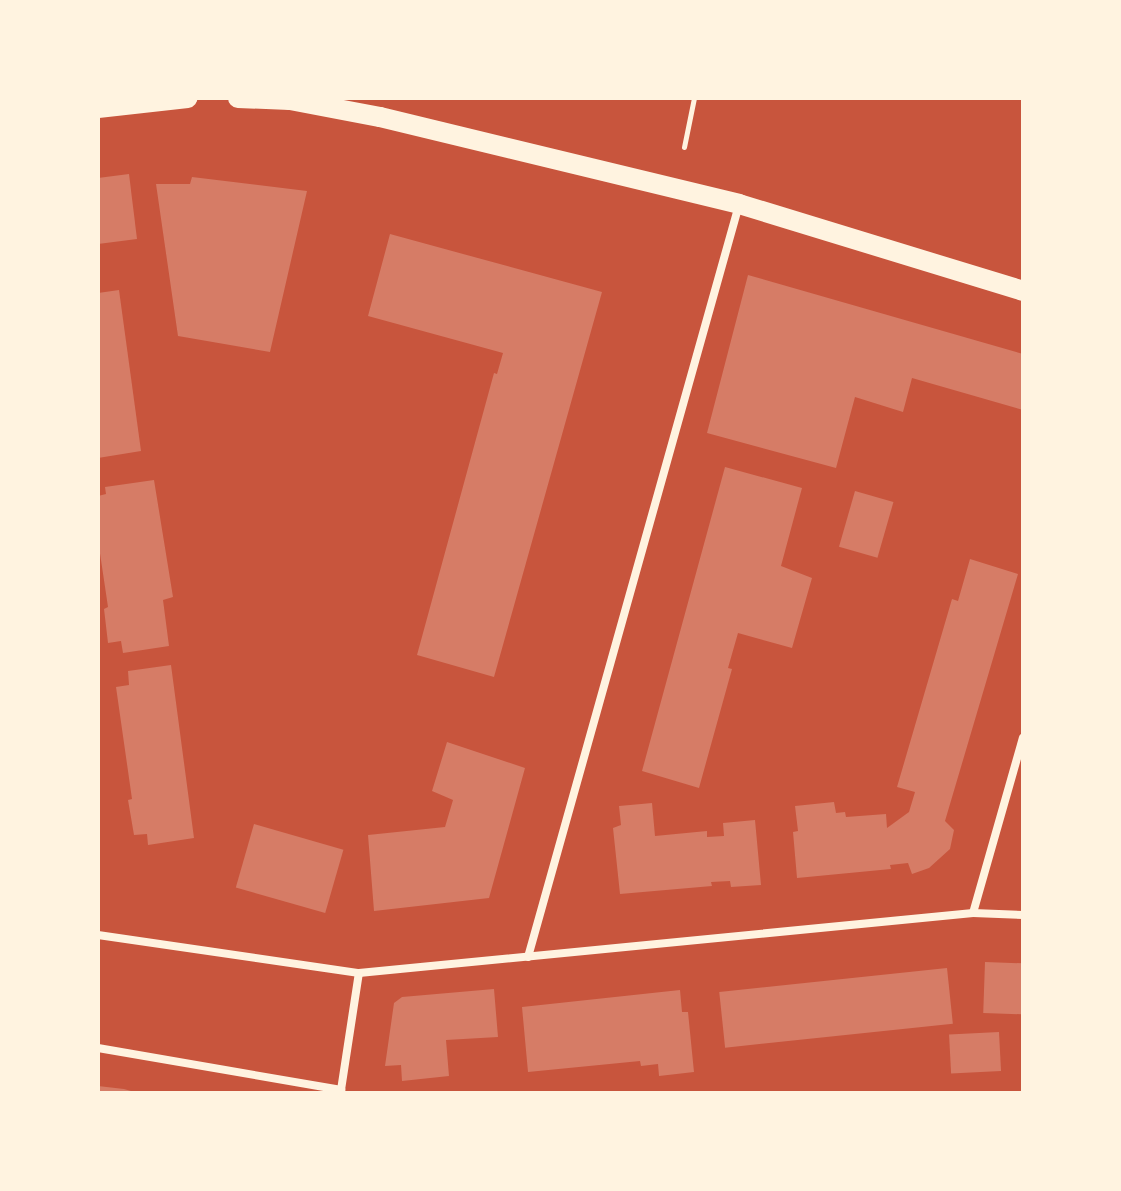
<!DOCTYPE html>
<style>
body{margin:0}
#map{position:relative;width:1121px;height:1191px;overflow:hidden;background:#c8553d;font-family:"Asap Condensed",sans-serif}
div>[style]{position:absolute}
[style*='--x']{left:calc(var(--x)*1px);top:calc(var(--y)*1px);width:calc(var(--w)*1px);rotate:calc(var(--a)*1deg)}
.building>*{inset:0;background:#d67c66;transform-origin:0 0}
.path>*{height:5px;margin:-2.5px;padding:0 2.5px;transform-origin:2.5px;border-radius:2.5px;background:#fff3e0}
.minor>*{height:8px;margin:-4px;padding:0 4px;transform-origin:4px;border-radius:4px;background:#fff3e0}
.primary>*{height:20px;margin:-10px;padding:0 10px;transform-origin:10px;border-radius:10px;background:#fff3e0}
span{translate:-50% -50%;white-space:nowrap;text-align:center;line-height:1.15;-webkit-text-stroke:8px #fff3e0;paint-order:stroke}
.frame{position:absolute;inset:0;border:100px solid #fff3e0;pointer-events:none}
</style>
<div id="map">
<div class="building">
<i style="clip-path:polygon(129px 174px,137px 239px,98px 244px,98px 178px)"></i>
<i style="clip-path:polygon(192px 177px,307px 191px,270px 352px,178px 336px,156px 184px,190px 184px)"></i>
<i style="clip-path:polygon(390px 234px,602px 292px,494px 677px,417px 655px,494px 373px,497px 374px,503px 353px,368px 316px)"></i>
<i style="clip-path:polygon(748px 275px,1023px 354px,1023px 410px,912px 378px,903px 412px,855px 397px,836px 468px,707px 433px)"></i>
<i style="clip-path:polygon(119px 290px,141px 451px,98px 458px,98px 293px)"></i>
<i style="clip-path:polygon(725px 467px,802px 488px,781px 566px,812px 578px,792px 648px,738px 633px,728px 668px,732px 669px,699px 788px,642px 771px)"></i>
<i style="clip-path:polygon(154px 480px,173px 597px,163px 600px,169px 646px,123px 653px,121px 641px,108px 643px,104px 609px,108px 607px,98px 540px,98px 496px,106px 494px,105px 487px)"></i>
<i style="left:855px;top:491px;width:40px;height:58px;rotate:16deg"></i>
<i style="clip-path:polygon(970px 559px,1018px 574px,945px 821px,954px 830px,950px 849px,929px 868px,912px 874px,908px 863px,890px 865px,891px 869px,797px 878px,793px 832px,798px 831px,795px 806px,834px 802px,836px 813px,845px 812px,846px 817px,886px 814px,887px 828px,909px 812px,915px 792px,897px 787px,952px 599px,958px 601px)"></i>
<i style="clip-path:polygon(171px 665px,194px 838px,148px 845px,147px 834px,134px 835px,128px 800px,132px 799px,116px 687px,129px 685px,128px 671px)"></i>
<i style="clip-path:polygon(447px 742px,525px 768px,489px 898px,374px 911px,368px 835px,445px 827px,453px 800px,432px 791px)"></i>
<i style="clip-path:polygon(652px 803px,655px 836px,707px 831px,707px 837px,724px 836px,723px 823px,755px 820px,761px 885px,731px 887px,730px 881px,711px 882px,712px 886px,620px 894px,613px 828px,621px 825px,619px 806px)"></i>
<i style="left:254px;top:824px;width:93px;height:66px;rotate:16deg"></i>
<i style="left:985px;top:962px;width:38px;height:51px;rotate:2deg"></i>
<i style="left:947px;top:968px;width:56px;height:229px;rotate:84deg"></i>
<i style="clip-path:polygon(494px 989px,498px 1037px,446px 1040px,449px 1076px,402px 1081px,401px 1065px,385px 1066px,394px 1003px,402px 997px)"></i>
<i style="clip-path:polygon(680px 990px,682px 1012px,688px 1012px,694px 1072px,659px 1076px,658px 1064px,641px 1066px,640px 1061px,528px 1072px,522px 1007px)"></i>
<i style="left:999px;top:1032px;width:39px;height:50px;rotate:87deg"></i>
<i style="clip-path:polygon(98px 1086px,124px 1089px,138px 1093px,98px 1093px)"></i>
</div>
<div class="path">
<i style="--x:684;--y:147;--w:50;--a:-78.5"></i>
</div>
<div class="minor">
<i style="--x:973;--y:913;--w:182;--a:-74.1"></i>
<i style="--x:98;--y:935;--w:264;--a:8.3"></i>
<i style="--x:359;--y:973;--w:617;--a:-5.58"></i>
<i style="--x:973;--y:913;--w:50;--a:2.3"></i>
<i style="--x:528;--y:957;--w:781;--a:-74.33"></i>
<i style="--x:98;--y:1048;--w:247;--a:9.8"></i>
<i style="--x:341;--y:1090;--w:118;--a:-81.3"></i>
</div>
<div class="primary">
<i style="--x:238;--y:98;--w:52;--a:2.2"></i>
<i style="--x:290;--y:100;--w:92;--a:10.7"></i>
<i style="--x:380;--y:117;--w:369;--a:13.6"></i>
<i style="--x:739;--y:204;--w:297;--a:17"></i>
<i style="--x:98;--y:108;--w:90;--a:-6.4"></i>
</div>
<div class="frame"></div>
</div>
